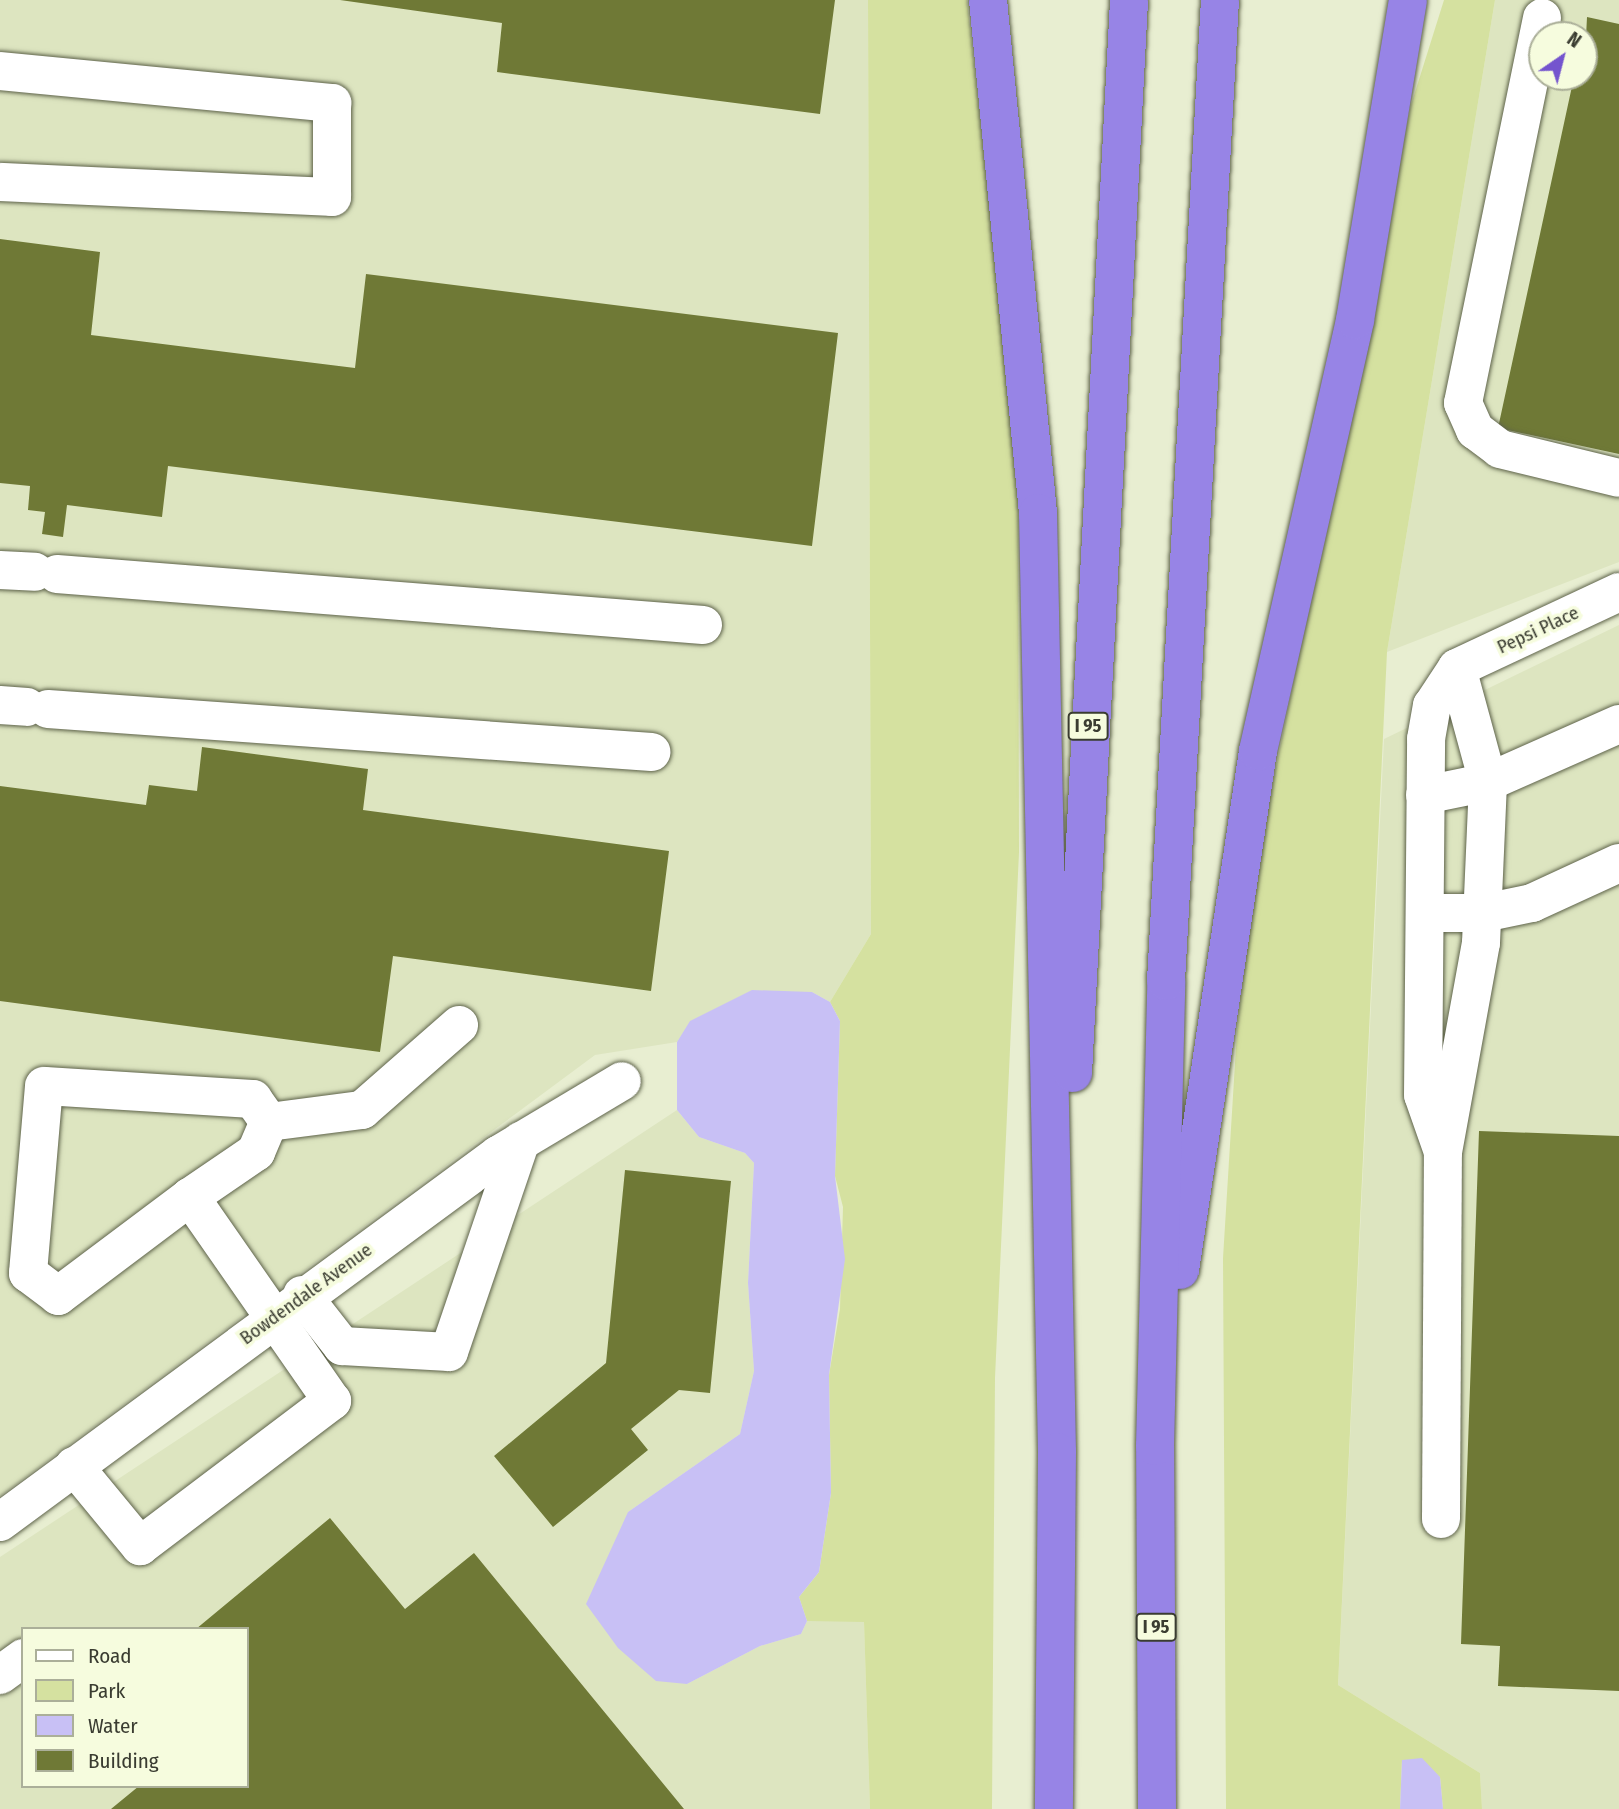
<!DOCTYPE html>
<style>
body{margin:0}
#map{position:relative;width:1619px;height:1809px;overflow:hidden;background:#e8eed1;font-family:"Fira Sans Condensed",sans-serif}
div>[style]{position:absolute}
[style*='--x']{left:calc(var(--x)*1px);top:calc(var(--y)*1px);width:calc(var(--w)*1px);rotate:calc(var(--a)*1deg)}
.built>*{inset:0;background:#dde5c0}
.green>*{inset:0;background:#d5e1a0}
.water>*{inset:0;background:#c8c0f5}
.building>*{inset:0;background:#6f7936}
.roads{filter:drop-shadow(0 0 2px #5e634a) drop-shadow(0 0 2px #5e634a)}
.minor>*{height:38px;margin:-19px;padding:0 19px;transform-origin:19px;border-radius:19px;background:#fff}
.highway>*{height:38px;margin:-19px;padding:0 19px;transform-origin:19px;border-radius:19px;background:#9784e6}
span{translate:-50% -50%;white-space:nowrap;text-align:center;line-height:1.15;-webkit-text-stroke:7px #f6fcde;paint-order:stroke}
.shield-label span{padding:2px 5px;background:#f6fcde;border:2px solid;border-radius:5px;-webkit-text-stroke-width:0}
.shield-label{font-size:18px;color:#3a3c31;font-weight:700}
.street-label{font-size:19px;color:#3a3c31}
.legend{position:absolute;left:21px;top:1627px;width:228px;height:161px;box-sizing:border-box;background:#f6fcde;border:2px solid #abaf99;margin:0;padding:9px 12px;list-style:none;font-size:21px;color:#3a3c31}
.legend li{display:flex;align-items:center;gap:14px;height:35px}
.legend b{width:35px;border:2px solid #abaf99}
.north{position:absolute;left:1528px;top:21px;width:70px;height:70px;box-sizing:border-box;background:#f6fcde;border:2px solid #abaf99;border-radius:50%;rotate:35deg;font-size:19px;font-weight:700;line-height:28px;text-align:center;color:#3a3c31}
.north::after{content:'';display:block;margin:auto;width:24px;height:32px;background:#7454ce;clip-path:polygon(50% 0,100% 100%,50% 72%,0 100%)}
</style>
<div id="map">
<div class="built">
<i style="clip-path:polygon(0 0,868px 0,871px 934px,830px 1002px,812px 992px,691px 1021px,677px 1042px,595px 1055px,0 1496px)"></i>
<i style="clip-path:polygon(evenodd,1495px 0,1619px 0,1619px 562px,1387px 652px,1495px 0,1542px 35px,1584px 35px,1584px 77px,1542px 77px,1542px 35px)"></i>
<i style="clip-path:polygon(1619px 625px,1619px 1809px,1482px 1809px,1480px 1773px,1338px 1685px,1384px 739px)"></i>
<i style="clip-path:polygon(evenodd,677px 1110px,699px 1137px,745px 1153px,754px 1163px,748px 1283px,754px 1371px,740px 1434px,628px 1512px,687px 1684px,760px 1646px,801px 1634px,807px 1621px,864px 1621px,870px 1809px,0 1809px,0 1557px,677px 1110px,23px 1629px,247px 1629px,247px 1786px,23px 1786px,23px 1629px)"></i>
</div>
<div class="green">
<i style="clip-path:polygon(868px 0,967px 0,1018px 468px,1019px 852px,995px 1378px,992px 1809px,870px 1809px,864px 1622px,807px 1621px,799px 1597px,819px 1572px,831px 1493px,829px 1375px,840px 1309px,843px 1207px,835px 1176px,840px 1021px,830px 1002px,871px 934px)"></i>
<i style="clip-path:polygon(1444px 0,1495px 0,1387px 652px,1338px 1685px,1480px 1773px,1482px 1809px,1443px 1809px,1440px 1777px,1402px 1760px,1400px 1809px,1226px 1809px,1223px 1258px,1237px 1031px,1256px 866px,1411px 105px)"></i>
</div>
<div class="water">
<i style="clip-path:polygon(752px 990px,812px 992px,830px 1002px,840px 1021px,835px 1176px,845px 1259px,829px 1375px,831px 1493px,819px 1572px,799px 1597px,807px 1621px,801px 1634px,760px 1646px,687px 1684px,656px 1681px,618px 1648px,586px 1604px,628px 1512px,740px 1434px,754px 1371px,748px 1283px,754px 1163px,745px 1153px,699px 1137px,677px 1110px,677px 1042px,690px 1021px)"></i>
<i style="clip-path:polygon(1422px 1758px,1440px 1777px,1443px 1809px,1400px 1809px,1402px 1760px)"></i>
</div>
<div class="building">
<i style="clip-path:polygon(340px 0,835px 0,820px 114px,497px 72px,502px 23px)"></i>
<i style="clip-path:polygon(1587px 17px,1619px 24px,1619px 454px,1498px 428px,1574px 77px,1584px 77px)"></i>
<i style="clip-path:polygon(0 239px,100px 252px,91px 335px,355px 368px,366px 274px,838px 333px,812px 546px,168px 466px,162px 517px,67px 505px,63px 537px,42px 534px,45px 512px,28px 510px,30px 486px,0 483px)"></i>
<i style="clip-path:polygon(202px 747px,368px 769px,363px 810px,669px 851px,651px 991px,393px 956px,380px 1052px,0 1001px,0 786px,146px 805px,149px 785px,197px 791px)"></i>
<i style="clip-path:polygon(1479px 1131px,1619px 1136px,1619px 1691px,1498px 1686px,1500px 1646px,1461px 1644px)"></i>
<i style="clip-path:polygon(625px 1170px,731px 1181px,710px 1393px,679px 1390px,631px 1429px,648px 1450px,553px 1527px,494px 1456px,606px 1363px)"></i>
<i style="clip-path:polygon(330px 1518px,405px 1609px,474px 1553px,684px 1809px,111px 1809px,139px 1786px,247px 1786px,247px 1629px,196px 1629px)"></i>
</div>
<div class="roads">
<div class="minor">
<i style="--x:1542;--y:18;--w:393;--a:101.6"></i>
<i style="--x:1463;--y:403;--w:30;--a:66"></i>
<i style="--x:1475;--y:430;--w:31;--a:37"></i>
<i style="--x:1500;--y:449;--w:122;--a:13.7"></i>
<i style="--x:0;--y:71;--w:334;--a:5.5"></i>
<i style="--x:332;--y:103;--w:94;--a:90"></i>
<i style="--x:332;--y:197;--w:332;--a:-177.4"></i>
<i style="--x:0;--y:570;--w:35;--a:3"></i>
<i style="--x:57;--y:574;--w:648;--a:4.51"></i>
<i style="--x:1457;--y:668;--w:179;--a:-25.1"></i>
<i style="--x:0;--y:705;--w:27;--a:4"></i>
<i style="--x:48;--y:709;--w:605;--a:4.08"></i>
<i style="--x:1425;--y:795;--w:64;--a:-11.7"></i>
<i style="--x:1488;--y:782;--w:143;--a:-23.9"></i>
<i style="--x:1426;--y:913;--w:58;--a:0"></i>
<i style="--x:1484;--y:913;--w:49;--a:-11.8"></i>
<i style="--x:1532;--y:903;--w:96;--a:-24.7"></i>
<i style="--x:269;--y:1122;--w:94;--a:-7.4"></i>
<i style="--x:362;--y:1110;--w:129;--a:-41.2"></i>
<i style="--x:1443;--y:1152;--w:60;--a:-109.3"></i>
<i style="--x:1423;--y:1095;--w:356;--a:-89.5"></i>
<i style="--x:1426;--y:739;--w:34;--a:-80"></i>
<i style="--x:1432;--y:706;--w:45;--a:-56.7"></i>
<i style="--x:302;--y:1295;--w:65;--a:51.9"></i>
<i style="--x:342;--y:1346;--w:107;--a:3.2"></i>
<i style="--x:449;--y:1352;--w:223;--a:-71.2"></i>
<i style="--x:74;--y:1466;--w:104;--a:50.5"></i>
<i style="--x:140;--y:1546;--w:241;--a:-37.1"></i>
<i style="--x:332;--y:1401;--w:249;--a:-124.8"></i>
<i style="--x:190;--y:1197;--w:80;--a:-34.3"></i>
<i style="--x:256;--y:1152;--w:33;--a:-67"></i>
<i style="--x:269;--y:1122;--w:28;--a:-125"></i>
<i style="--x:253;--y:1099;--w:209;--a:-176.4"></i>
<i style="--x:44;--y:1086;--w:188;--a:94.9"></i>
<i style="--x:28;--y:1273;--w:38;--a:37"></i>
<i style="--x:58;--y:1296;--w:165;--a:-36.9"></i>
<i style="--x:1441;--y:1519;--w:367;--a:-89.7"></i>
<i style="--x:1443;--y:1152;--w:212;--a:-79.7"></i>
<i style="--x:1481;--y:943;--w:161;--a:-87.5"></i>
<i style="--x:1488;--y:782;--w:118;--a:-105.2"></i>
<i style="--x:0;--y:1522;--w:619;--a:-36.39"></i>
<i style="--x:498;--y:1155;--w:144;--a:-30.8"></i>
<i style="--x:0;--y:1675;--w:29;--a:-36"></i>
</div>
<div class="highway">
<i style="--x:988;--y:0;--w:515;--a:84.43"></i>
<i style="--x:1038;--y:513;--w:939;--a:88.84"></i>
<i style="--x:1057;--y:1452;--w:357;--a:90.5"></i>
<i style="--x:1073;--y:1073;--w:1074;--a:-87.01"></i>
<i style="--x:1180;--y:1270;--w:525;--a:-81.45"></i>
<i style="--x:1258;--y:751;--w:442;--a:-77.3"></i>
<i style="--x:1355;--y:320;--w:324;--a:-80.6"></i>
<i style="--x:1157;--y:1809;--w:363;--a:-90.3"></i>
<i style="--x:1155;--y:1446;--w:465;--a:-88.6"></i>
<i style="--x:1166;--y:981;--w:982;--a:-86.85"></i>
</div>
</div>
<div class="shield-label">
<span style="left:1088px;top:726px">I 95</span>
<span style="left:1156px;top:1627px">I 95</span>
</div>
<div class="street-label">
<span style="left:1538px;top:630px;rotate:-25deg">Pepsi Place</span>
<span style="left:306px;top:1294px;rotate:-36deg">Bowdendale Avenue</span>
</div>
<ul class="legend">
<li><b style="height:9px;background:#fff"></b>Road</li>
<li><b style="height:19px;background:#d5e1a0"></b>Park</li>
<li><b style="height:19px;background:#c8c0f5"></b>Water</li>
<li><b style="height:19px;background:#6f7936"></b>Building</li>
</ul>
<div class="north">N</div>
</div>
